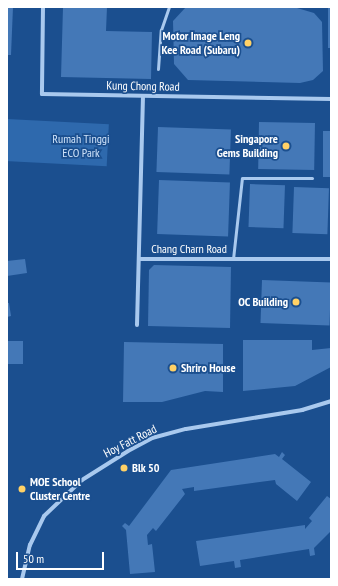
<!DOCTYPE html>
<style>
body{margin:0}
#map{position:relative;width:338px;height:586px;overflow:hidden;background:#1b4f8f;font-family:"PT Sans Narrow",sans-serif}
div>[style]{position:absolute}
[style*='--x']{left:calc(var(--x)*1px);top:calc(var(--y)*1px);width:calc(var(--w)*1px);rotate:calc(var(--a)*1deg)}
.green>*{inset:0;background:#2e69ad;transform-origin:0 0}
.building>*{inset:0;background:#4478b7;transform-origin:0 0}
.lane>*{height:3px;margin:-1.5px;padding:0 1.5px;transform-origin:1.5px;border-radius:1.5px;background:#a9c9ee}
.street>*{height:4px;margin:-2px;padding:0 2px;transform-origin:2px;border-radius:2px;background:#a9c9ee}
.dots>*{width:11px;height:11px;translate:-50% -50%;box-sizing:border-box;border:2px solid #1b4f8f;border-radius:50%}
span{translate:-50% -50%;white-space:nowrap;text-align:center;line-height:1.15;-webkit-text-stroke:3.5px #1b4f8f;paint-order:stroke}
.poi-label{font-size:12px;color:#fff;font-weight:700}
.right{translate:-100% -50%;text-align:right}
.left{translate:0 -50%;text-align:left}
.street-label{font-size:12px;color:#fff}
.park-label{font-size:12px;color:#cfe3fa}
.frame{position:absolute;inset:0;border:8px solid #fff;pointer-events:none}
.scale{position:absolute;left:16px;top:552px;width:88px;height:18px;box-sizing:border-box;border:2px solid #fff;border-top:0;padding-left:5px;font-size:12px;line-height:14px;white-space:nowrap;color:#fff;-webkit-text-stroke:3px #1b4f8f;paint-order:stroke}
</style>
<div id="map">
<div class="green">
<i style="left:7px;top:119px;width:102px;height:42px;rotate:3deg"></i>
</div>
<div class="building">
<i style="clip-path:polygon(7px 7px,13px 7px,11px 55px,7px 55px)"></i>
<i style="clip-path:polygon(63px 7px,107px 7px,106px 31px,152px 32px,151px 79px,61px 77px)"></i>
<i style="clip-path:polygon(186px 7px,297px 8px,314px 13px,322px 22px,323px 71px,313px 80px,300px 83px,188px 80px,174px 64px,173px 21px)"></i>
<i style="left:328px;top:7px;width:3px;height:41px"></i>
<i style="left:259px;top:122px;width:56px;height:47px;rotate:1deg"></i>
<i style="left:158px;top:127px;width:73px;height:45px;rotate:2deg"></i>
<i style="left:323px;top:131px;width:8px;height:46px"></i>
<i style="left:159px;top:180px;width:71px;height:54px;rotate:2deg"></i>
<i style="left:250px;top:184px;width:35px;height:43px;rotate:2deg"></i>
<i style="left:294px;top:187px;width:35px;height:46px;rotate:2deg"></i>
<i style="clip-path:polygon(25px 259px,27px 273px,7px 276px,7px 261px)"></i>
<i style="clip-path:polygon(154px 265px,231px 267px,230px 328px,148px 326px,149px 270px)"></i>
<i style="left:262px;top:280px;width:69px;height:43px;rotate:2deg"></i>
<i style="clip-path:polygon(7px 303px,9px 303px,11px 316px,7px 317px)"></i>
<i style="clip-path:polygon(243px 340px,312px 340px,312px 350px,331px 348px,331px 367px,295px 386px,243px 391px)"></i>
<i style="left:7px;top:341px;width:16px;height:23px"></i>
<i style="clip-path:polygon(124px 342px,223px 344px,223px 392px,205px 391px,162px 402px,123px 402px)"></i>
<i style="clip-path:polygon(282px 452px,285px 455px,282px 459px,311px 482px,297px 501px,276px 484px,275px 480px,194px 491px,194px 487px,182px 489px,185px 494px,156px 531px,153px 528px,147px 535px,148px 545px,152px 544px,155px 572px,130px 574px,126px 530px,122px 526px,125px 523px,129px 526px,171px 470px,275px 454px,279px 457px)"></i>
<i style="clip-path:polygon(327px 496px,331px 499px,331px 531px,314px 548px,315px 555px,310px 556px,309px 549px,240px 560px,241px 567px,235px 568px,234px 561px,200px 566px,196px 541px,305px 525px,305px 529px,312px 521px,309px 518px)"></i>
</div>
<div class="lane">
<i style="--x:158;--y:69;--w:39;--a:-86"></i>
<i style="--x:161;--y:30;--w:24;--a:-71"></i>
<i style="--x:233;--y:259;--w:81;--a:-83.7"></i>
<i style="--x:242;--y:178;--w:70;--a:0"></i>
</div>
<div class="street">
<i style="--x:43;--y:7;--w:87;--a:90.7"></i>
<i style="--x:42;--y:94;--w:289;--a:1"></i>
<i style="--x:139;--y:259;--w:192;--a:0"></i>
<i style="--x:137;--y:325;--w:229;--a:-88.5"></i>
<i style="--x:22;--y:579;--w:35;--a:-77"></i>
<i style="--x:30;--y:545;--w:32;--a:-64"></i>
<i style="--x:44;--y:516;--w:52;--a:-43.5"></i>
<i style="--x:82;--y:480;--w:54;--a:-32.2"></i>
<i style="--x:128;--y:451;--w:27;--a:-28"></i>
<i style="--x:152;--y:438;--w:35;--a:-15"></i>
<i style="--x:186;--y:429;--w:118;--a:-9.3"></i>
<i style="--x:302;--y:410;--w:30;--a:-17"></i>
</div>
<div class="dots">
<i style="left:248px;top:43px;background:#ffd166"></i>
<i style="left:286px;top:146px;background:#ffd166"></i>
<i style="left:296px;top:302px;background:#ffd166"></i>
<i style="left:173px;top:368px;background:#ffd166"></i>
<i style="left:124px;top:468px;background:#ffd166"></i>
<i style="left:22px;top:489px;background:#ffd166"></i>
</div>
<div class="poi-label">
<span class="right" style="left:240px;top:43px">Motor Image Leng<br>Kee Road (Subaru)</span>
<span class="right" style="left:278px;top:146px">Singapore<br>Gems Building</span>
<span class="right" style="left:288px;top:302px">OC Building</span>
<span class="left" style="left:181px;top:368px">Shriro House</span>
<span class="left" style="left:132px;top:468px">Blk 50</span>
<span class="left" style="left:30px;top:489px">MOE School<br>Cluster Centre</span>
</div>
<div class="street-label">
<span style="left:143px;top:86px;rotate:1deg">Kung Chong Road</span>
<span style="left:189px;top:249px">Chang Charn Road</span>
<span style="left:130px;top:441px;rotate:-27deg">Hoy Fatt Road</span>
</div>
<div class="park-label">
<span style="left:81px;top:146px">Rumah Tinggi<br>ECO Park</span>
</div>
<div class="frame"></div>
<div class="scale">50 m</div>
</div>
